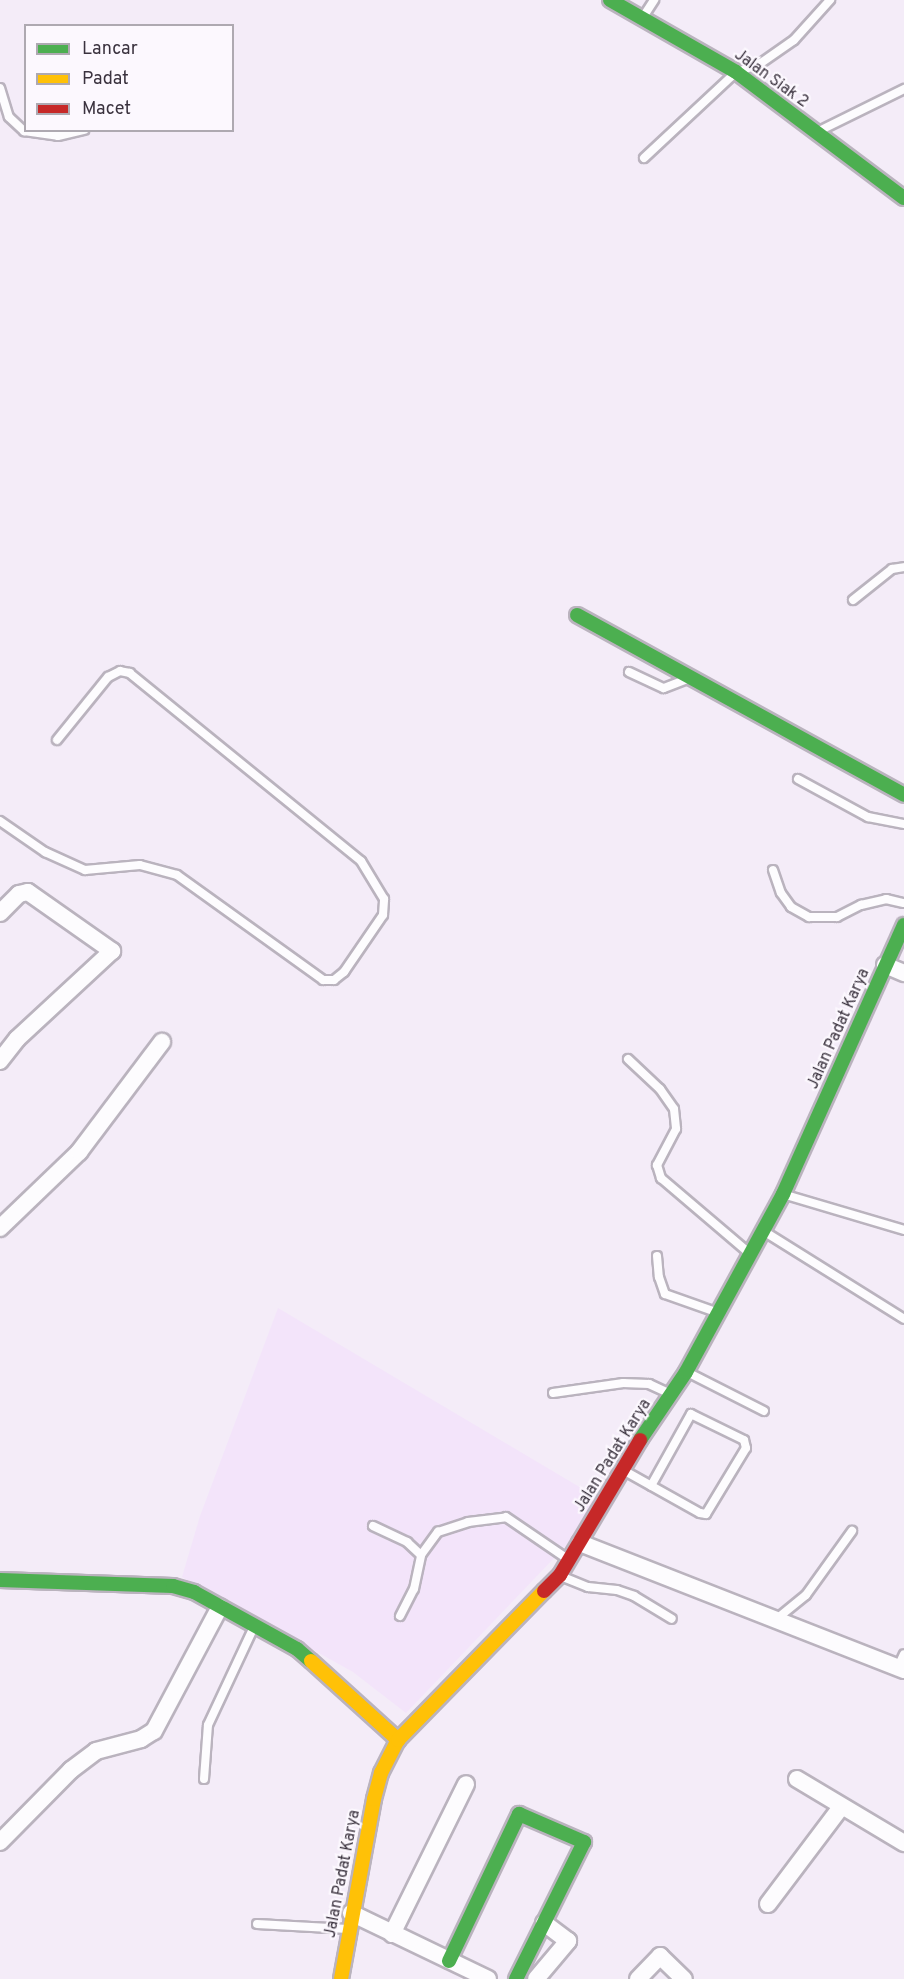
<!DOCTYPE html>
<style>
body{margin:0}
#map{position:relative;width:904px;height:1979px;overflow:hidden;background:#f4ecf8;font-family:Overpass,sans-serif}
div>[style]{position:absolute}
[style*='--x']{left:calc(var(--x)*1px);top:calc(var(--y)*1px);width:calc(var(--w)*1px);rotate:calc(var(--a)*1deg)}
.built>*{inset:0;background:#f3e4fa}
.roads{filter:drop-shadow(2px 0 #bab3be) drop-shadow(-2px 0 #bab3be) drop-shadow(0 2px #bab3be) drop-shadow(0 -2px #bab3be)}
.lane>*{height:8px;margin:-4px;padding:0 4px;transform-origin:4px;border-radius:4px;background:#fdfcfe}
.street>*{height:16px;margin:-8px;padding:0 8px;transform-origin:8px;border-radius:8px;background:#fdfcfe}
.fast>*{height:14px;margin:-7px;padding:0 7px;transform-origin:7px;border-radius:7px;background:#4caf50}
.slow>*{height:14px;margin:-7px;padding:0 7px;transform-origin:7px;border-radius:7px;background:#ffc107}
.jam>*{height:14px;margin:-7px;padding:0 7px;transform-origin:7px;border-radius:7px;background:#c62828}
span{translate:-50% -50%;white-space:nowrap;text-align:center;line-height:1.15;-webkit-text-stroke:4.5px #fcf8fe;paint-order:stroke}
.street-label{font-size:16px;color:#3a323e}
.legend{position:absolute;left:24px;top:24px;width:210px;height:108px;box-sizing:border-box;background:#fcf8fe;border:2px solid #aea9b1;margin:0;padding:8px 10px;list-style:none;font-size:18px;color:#3a323e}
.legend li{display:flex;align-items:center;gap:12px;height:30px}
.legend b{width:30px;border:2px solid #aea9b1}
</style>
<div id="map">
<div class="built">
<i style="clip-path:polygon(278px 1308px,598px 1498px,579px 1532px,406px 1713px,353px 1672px,182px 1577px,200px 1516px)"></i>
</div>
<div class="roads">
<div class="lane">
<i style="--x:645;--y:14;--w:17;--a:-57"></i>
<i style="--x:743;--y:70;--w:19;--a:-21"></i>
<i style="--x:761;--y:63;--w:40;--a:-34.9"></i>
<i style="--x:794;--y:40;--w:54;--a:-48"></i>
<i style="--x:0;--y:88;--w:30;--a:73"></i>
<i style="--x:9;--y:117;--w:21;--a:43"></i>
<i style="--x:24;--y:131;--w:34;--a:8"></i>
<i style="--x:58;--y:136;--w:27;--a:-13"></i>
<i style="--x:821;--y:130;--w:93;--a:-26.3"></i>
<i style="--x:644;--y:158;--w:120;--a:-43"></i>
<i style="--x:853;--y:600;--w:50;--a:-38.5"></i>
<i style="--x:892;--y:569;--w:12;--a:-9"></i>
<i style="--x:629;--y:672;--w:38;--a:25"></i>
<i style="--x:664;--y:688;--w:25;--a:-21"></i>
<i style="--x:798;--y:779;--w:80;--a:28.5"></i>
<i style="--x:868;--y:817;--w:37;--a:11"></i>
<i style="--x:0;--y:821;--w:55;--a:34.6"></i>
<i style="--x:45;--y:852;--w:44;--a:24.2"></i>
<i style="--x:85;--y:870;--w:55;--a:-5.2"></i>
<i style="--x:140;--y:865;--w:38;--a:15"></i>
<i style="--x:177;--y:875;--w:180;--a:35.7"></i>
<i style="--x:323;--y:980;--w:11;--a:0"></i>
<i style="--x:334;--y:980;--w:13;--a:-39"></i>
<i style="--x:344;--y:972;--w:69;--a:-55.6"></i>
<i style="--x:383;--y:915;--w:16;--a:-86"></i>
<i style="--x:384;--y:899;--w:44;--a:-121.2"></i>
<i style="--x:361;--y:861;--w:298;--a:-140.9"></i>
<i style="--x:130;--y:673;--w:10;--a:-169"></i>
<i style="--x:120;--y:671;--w:13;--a:153"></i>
<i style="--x:108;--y:677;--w:81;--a:129"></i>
<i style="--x:773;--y:870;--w:24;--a:71"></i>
<i style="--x:781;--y:893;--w:17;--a:54"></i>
<i style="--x:791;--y:907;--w:21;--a:29"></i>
<i style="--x:809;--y:917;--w:28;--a:0"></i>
<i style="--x:837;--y:917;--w:27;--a:-27"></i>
<i style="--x:861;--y:905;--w:26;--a:-13"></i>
<i style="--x:886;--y:899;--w:18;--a:13"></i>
<i style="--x:628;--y:1059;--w:44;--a:43.2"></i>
<i style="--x:660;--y:1089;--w:24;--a:55"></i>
<i style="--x:674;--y:1109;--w:20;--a:84"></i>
<i style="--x:676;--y:1129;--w:41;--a:117.8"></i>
<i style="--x:657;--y:1165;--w:14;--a:73"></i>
<i style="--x:661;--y:1178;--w:114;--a:40.4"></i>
<i style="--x:786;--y:1195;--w:123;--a:16.5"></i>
<i style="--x:765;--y:1232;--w:164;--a:32"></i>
<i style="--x:657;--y:1256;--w:21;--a:85"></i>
<i style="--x:659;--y:1277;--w:18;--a:71"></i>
<i style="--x:665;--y:1294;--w:54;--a:19.4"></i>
<i style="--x:689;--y:1373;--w:84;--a:26.9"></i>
<i style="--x:553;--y:1393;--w:71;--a:-8.1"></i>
<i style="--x:623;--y:1383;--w:26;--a:2"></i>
<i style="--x:649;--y:1384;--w:23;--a:25"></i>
<i style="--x:623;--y:1470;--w:88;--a:29.2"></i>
<i style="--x:700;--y:1513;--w:6;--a:9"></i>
<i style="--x:706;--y:1514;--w:77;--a:-58.8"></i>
<i style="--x:746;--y:1448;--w:8;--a:-104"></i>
<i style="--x:744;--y:1440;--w:59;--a:-153.9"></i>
<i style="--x:691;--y:1414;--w:82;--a:119.1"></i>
<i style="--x:373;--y:1526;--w:38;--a:25"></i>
<i style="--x:407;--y:1542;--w:19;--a:43"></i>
<i style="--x:563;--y:1577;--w:27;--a:22"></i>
<i style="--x:588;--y:1587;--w:29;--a:6"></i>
<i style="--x:617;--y:1590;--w:18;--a:19"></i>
<i style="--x:634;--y:1596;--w:44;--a:31.2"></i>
<i style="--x:400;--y:1616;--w:30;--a:-63"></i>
<i style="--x:414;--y:1589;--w:35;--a:-78"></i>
<i style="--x:421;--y:1555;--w:29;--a:-54"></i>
<i style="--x:438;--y:1532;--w:32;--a:-18"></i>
<i style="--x:468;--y:1522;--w:38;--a:-7"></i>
<i style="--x:506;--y:1517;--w:73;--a:34.3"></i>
<i style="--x:774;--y:1621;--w:41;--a:-39.1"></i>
<i style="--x:806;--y:1595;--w:79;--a:-54.3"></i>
<i style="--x:898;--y:1667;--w:14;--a:-65"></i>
<i style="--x:204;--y:1779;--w:54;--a:-85.8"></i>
<i style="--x:208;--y:1725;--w:106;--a:-64.9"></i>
<i style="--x:257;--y:1924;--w:91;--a:3.1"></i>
</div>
<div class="street">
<i style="--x:0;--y:913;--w:27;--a:-45"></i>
<i style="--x:19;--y:894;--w:9;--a:-13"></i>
<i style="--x:28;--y:892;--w:103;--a:35.1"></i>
<i style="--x:112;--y:951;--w:129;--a:137.2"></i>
<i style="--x:17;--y:1039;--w:28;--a:128"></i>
<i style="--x:885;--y:965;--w:21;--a:23"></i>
<i style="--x:0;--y:1228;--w:110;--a:-43.9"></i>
<i style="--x:79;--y:1152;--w:138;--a:-53"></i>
<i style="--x:580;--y:1543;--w:348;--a:21.4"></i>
<i style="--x:797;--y:1779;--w:125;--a:30.9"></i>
<i style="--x:0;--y:1842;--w:101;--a:-45.4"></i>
<i style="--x:71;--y:1770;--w:31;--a:-37"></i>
<i style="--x:96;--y:1751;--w:47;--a:-14.9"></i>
<i style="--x:141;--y:1739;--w:15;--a:-32"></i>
<i style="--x:154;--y:1731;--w:140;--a:-62"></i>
<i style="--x:768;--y:1904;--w:121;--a:-53"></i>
<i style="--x:351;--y:1913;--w:152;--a:25.7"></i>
<i style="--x:392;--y:1934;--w:167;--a:-63.7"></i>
<i style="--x:536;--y:1979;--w:50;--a:-49.9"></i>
<i style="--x:568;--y:1941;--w:30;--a:-143"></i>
<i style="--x:638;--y:1979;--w:32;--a:-46"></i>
<i style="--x:660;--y:1956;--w:33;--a:44"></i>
</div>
<div class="fast">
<i style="--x:610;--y:0;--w:145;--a:29.7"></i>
<i style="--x:736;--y:72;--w:210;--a:36.9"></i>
<i style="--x:577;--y:615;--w:373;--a:28.8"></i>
<i style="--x:640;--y:1440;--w:82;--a:-55.9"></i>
<i style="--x:686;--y:1372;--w:203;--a:-61.4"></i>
<i style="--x:783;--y:1194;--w:295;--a:-65.8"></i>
<i style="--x:0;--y:1580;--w:173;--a:2"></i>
<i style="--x:173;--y:1586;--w:22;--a:16"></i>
<i style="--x:194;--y:1592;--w:118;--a:29"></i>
<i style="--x:297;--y:1649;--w:18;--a:41"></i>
<i style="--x:449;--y:1961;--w:163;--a:-64.5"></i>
<i style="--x:519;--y:1814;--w:71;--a:23.3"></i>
<i style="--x:584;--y:1842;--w:153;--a:116.4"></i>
</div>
<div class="slow">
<i style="--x:311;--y:1661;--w:118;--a:42.2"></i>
<i style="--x:341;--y:1979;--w:183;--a:-79.6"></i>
<i style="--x:374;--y:1799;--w:27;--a:-75"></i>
<i style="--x:381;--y:1773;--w:37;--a:-63"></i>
<i style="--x:398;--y:1740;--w:209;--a:-45.6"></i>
</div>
<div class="jam">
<i style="--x:544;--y:1591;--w:23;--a:-45"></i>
<i style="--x:560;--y:1575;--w:157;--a:-59.3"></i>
</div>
</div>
<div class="street-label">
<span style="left:771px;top:79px;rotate:36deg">Jalan Siak 2</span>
<span style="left:839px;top:1029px;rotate:-66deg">Jalan Padat Karya</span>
<span style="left:613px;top:1456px;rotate:-58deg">Jalan Padat Karya</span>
<span style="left:343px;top:1874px;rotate:-79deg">Jalan Padat Karya</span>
</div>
<ul class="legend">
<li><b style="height:8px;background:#4caf50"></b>Lancar</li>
<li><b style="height:8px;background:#ffc107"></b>Padat</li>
<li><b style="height:8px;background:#c62828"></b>Macet</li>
</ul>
</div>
